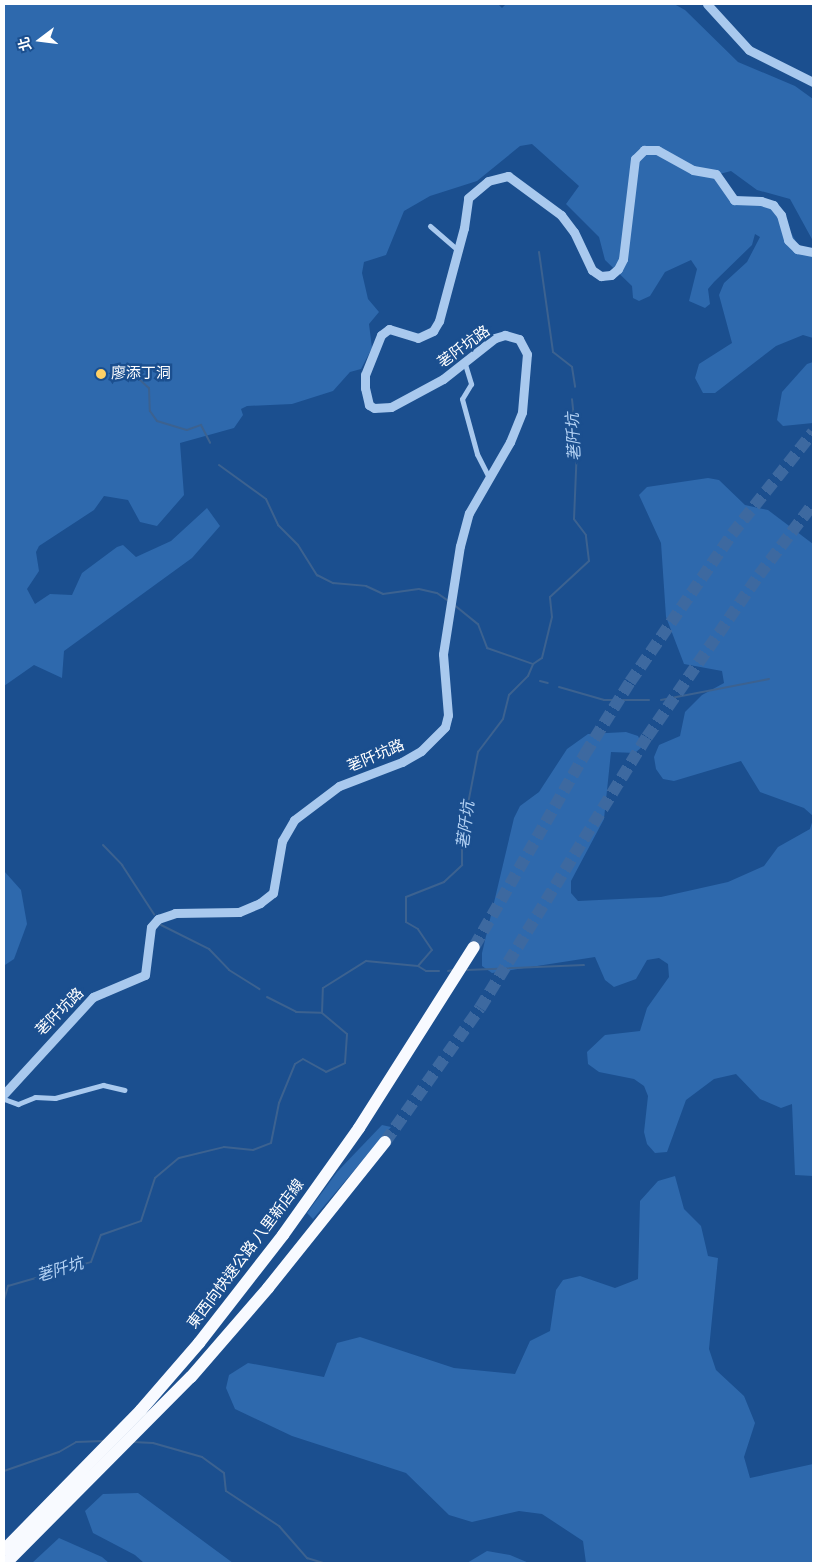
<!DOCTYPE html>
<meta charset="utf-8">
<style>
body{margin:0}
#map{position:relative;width:817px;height:1567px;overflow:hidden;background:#1b4f8f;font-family:"Alegreya Sans","Noto Sans TC",sans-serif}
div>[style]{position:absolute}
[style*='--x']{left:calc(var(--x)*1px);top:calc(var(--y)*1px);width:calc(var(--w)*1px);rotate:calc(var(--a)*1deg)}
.green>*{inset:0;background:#2e69ad}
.stream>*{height:2px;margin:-1px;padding:0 1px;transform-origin:1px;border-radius:1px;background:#3c6290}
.trunk-tunnel>*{height:12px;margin-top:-6px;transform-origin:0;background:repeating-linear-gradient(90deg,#3d69a0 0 12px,transparent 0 18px)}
.minor>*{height:5px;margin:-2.5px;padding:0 2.5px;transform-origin:2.5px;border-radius:2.5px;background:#a9c9ee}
.tertiary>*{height:9px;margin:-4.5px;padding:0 4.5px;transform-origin:4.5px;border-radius:4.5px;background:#a9c9ee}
.trunk>*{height:12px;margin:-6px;padding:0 6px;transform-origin:6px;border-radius:6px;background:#f8faff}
.dots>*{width:14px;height:14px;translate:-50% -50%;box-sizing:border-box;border:2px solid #1b4f8f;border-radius:50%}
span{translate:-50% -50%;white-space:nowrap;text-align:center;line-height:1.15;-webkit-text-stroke:5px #1b4f8f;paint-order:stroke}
.street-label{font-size:15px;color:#fff}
.poi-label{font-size:15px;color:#fff}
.left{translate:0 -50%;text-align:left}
.water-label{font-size:16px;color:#b5d3f5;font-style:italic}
.frame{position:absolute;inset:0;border:5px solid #fff;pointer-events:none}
.north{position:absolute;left:15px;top:15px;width:50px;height:50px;-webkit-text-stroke:4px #1b4f8f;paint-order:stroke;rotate:255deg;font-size:14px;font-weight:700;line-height:20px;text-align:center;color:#fff}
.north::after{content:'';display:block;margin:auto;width:18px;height:22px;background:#fff;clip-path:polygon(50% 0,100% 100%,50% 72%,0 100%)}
</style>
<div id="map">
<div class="green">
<i style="clip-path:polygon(4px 4px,498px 4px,502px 8px,506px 4px,674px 4px,685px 10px,738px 62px,795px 86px,813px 99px,813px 241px,790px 199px,757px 190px,731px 171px,716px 175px,740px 203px,766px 203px,778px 210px,798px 245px,813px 256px,813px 338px,803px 335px,776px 346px,715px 393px,703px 393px,695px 378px,699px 364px,732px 343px,719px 295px,724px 283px,747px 262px,760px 237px,755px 234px,752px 245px,714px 282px,708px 289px,710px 304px,705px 308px,689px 301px,697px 269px,691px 260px,665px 272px,650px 296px,639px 301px,633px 298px,632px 286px,605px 260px,599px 237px,566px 204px,579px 186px,532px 144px,520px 146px,477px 181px,430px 196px,404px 211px,386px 255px,364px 262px,362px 273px,368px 299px,379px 312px,369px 324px,372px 348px,361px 369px,350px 372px,333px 391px,292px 404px,247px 406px,241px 409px,243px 415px,234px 428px,180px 443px,184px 495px,157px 526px,140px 522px,128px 500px,104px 496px,94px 510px,39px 546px,36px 552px,39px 571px,27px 589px,35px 604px,50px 594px,72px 595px,82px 573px,117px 547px,123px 545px,136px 557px,171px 541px,207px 508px,220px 526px,192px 558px,64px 651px,62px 678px,34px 665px,4px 686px)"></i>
<i style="clip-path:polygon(813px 362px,813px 423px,783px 426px,777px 420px,782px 392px,807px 364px)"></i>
<i style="clip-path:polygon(708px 478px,719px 480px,745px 505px,768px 510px,813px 544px,813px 816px,804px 808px,760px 792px,741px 761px,674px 781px,663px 779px,656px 769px,654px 757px,659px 745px,680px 736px,685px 712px,702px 695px,724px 683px,722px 671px,684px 664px,666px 617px,661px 543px,639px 495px,647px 487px)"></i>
<i style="clip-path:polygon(626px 732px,638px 736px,643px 746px,635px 753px,611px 752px,604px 819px,571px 881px,571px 893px,578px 901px,661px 897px,728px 882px,764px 866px,778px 847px,810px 829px,813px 819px,813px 1176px,795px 1175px,792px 1104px,781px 1108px,760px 1099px,736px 1074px,714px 1079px,686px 1100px,667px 1152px,655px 1153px,647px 1144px,644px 1132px,648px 1096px,644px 1086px,634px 1079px,599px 1072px,588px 1064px,587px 1052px,605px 1035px,640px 1031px,647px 1008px,669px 977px,668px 964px,659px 958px,647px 960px,636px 979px,614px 987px,605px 980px,595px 957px,492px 973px,482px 966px,482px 953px,514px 818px,520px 806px,539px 792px,567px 749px,588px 734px)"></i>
<i style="clip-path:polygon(4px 871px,21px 890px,27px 924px,14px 959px,5px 965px)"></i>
<i style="clip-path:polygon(382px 1125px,391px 1127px,313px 1219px,307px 1213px,337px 1172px)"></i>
<i style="clip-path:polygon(675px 1176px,684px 1209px,701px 1226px,708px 1256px,718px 1258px,709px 1349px,716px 1370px,744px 1396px,755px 1423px,744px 1457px,750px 1478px,813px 1464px,813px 1563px,586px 1563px,583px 1541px,542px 1514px,519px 1511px,472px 1522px,449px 1515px,406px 1473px,292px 1436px,235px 1409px,226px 1388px,229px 1375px,248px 1363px,324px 1377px,337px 1343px,360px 1337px,454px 1368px,515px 1374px,530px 1341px,550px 1331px,556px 1290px,563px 1280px,580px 1276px,615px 1288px,638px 1279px,640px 1201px,658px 1181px)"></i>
<i style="clip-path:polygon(138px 1493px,233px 1563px,144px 1563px,135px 1555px,93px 1533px,85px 1511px,103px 1494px)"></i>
<i style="clip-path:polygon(59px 1538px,102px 1557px,109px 1563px,32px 1563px)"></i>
<i style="clip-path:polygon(487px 1551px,510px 1555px,529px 1563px,467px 1563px)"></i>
</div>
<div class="stream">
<i style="--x:539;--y:252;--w:101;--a:82"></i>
<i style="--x:553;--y:352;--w:24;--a:38"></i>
<i style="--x:572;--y:367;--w:20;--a:81"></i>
<i style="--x:137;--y:377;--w:16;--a:43"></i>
<i style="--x:149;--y:388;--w:23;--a:88"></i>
<i style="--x:150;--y:411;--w:12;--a:55"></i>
<i style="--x:157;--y:421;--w:31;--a:17"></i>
<i style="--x:187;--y:430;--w:15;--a:-20"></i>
<i style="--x:201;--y:425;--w:20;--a:63"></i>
<i style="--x:219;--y:465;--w:58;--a:35.9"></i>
<i style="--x:266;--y:499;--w:29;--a:65"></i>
<i style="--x:278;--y:525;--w:28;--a:45"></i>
<i style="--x:298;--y:545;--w:36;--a:58"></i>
<i style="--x:317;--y:575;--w:18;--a:27"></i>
<i style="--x:333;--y:583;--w:33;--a:5"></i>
<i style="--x:366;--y:586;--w:19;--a:25"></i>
<i style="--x:383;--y:594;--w:36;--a:-8"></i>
<i style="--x:419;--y:589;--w:18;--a:13"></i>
<i style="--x:437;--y:593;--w:12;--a:35"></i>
<i style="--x:453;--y:604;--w:32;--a:39"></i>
<i style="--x:478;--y:624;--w:26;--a:69"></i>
<i style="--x:487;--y:648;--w:49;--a:19.2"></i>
<i style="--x:540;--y:681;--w:8;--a:14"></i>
<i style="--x:559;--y:687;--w:47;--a:16.1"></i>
<i style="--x:604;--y:700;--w:45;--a:0"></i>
<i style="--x:661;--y:700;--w:110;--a:-11"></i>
<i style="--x:103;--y:845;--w:28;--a:46"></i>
<i style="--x:122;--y:865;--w:59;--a:56.9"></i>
<i style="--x:161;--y:925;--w:54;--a:26.6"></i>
<i style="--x:209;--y:949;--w:29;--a:46"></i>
<i style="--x:229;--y:970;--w:36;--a:32"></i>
<i style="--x:418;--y:966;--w:9;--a:32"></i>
<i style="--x:426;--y:971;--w:13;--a:0"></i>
<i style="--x:467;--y:970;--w:117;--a:-2.4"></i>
<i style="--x:448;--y:971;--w:5;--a:-11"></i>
<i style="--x:267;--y:997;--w:33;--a:27"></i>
<i style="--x:296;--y:1012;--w:25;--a:2"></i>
<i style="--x:4;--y:1300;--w:15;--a:-74"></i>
<i style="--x:8;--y:1286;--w:86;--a:-16.1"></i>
<i style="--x:91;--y:1262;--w:29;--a:-70"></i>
<i style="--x:101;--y:1235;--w:42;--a:-19.3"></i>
<i style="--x:141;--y:1221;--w:45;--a:-72"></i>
<i style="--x:155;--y:1178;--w:31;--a:-40"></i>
<i style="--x:179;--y:1158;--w:46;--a:-13.7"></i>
<i style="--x:224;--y:1147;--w:29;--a:6"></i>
<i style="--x:253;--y:1150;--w:19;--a:-21"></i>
<i style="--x:271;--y:1143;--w:41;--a:-78.7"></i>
<i style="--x:279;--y:1103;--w:42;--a:-67.7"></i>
<i style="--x:295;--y:1064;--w:9;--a:-32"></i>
<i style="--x:303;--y:1059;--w:26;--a:29"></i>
<i style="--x:326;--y:1072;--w:21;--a:-25"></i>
<i style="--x:345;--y:1063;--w:29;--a:-86"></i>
<i style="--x:347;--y:1034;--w:33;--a:-140"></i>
<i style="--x:322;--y:1013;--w:25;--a:-88"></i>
<i style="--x:323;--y:988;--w:51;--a:-32.1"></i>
<i style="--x:366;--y:961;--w:52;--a:5.5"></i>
<i style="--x:418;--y:966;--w:21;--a:-49"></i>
<i style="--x:432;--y:950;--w:25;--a:-124"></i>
<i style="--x:418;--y:929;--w:14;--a:-150"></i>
<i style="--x:406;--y:922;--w:25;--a:-90"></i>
<i style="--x:406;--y:897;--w:41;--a:-21.5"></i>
<i style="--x:444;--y:882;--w:25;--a:-43"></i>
<i style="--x:462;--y:865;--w:30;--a:-90"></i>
<i style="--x:462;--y:835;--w:85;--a:-79.1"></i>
<i style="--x:478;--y:752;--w:41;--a:-52.9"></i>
<i style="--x:503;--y:719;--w:25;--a:-76"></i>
<i style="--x:509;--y:695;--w:27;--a:-45"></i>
<i style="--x:528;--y:676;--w:13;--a:-67"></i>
<i style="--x:533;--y:664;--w:11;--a:-34"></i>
<i style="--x:542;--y:658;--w:42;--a:-76.3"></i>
<i style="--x:552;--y:617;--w:20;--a:-96"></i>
<i style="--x:550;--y:597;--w:53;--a:-42.7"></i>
<i style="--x:589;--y:561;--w:26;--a:-97"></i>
<i style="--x:586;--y:535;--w:20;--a:-127"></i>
<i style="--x:574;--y:519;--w:73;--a:-87.6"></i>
<i style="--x:577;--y:446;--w:47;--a:-96.1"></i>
<i style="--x:133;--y:1442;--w:20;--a:3"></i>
<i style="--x:153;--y:1443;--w:51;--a:15.9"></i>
<i style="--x:202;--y:1457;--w:27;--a:36"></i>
<i style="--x:224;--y:1473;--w:18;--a:84"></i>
<i style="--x:226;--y:1491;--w:64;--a:33.4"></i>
<i style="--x:279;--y:1526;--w:43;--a:48.8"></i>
<i style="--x:307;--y:1558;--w:17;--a:17"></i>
<i style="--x:4;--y:1471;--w:58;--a:-19.1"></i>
<i style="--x:59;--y:1452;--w:20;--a:-30"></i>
<i style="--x:76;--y:1442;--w:28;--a:-2"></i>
</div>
<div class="trunk-tunnel">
<i style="--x:474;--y:947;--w:223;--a:-60.1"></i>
<i style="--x:585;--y:754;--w:85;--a:-58"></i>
<i style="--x:630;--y:682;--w:180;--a:-55.4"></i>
<i style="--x:732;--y:534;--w:130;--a:-51.5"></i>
<i style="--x:385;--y:1142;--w:164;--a:-54.7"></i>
<i style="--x:480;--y:1008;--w:318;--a:-58.4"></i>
<i style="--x:647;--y:737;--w:197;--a:-55.3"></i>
<i style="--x:759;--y:575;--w:89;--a:-52.7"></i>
</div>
<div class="minor">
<i style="--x:430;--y:226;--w:35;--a:41"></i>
<i style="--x:465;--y:364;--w:21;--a:73"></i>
<i style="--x:471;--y:384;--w:17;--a:121"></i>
<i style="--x:462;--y:399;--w:57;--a:74.7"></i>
<i style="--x:477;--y:454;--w:27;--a:63"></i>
<i style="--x:4;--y:1099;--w:15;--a:20"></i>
<i style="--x:18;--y:1104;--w:18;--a:-22"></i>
<i style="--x:35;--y:1097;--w:20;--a:3"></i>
<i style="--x:55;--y:1098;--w:50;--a:-15.2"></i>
<i style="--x:103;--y:1085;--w:22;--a:13"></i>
</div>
<div class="tertiary">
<i style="--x:707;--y:4;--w:62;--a:47.6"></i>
<i style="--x:749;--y:50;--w:72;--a:26.6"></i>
<i style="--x:4;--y:1094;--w:132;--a:-47.5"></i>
<i style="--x:93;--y:997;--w:56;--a:-22.9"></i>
<i style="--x:145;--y:975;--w:48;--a:-82.9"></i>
<i style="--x:151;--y:927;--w:11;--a:-49"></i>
<i style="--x:158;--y:919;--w:18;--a:-19"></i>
<i style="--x:175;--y:913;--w:64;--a:-0.9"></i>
<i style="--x:239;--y:912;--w:23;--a:-23"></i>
<i style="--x:260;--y:903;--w:16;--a:-38"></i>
<i style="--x:273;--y:893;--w:53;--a:-80.2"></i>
<i style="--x:282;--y:841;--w:24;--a:-60"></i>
<i style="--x:294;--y:820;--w:56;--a:-37.1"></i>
<i style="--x:339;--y:786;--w:67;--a:-20.9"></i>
<i style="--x:402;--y:762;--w:22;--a:-30"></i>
<i style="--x:421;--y:751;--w:34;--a:-45"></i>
<i style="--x:445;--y:727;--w:12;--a:-76"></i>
<i style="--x:448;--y:715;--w:61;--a:-94.7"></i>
<i style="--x:443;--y:654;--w:109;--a:-81.1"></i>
<i style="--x:460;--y:546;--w:34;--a:-75"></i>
<i style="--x:469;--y:513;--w:82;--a:-60"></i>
<i style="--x:510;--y:442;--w:32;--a:-68"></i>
<i style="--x:522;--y:412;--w:58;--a:-85.1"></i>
<i style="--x:527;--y:354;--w:17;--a:-118"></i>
<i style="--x:519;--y:339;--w:15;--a:-164"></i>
<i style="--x:505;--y:335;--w:10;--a:163"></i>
<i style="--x:495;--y:338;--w:66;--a:141.7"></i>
<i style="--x:443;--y:379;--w:59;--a:151.7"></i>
<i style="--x:391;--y:407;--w:17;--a:177"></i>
<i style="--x:374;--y:408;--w:6;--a:-149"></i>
<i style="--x:369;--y:405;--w:17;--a:-103"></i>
<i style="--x:365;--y:388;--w:13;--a:-90"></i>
<i style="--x:365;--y:375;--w:43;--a:-68.2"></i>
<i style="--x:381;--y:335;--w:10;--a:-37"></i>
<i style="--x:389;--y:329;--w:30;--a:17"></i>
<i style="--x:418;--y:338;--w:17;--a:-25"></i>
<i style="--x:433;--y:331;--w:12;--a:-59"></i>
<i style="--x:439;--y:321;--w:96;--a:-75"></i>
<i style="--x:464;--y:228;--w:30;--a:-82"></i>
<i style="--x:468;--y:198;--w:26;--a:-40"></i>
<i style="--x:488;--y:181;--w:21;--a:-14"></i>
<i style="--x:508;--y:176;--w:66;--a:36.3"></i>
<i style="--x:561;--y:215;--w:21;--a:53"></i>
<i style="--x:574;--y:232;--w:42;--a:64.7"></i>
<i style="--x:592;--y:270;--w:11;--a:34"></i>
<i style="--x:601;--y:276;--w:10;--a:-6"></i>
<i style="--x:611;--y:275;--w:9;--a:-41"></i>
<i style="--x:618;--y:269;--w:11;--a:-63"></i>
<i style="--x:623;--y:259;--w:101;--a:-83.2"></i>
<i style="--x:635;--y:159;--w:13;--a:-45"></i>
<i style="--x:644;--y:150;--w:13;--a:0"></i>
<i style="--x:657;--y:150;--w:41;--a:29.1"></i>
<i style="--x:693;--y:170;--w:23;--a:10"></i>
<i style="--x:716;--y:174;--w:32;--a:55"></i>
<i style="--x:734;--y:200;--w:27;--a:2"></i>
<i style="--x:761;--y:201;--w:13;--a:18"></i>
<i style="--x:773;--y:205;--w:13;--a:51"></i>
<i style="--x:781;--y:215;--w:26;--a:74"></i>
<i style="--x:788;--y:240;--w:13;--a:45"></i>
<i style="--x:797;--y:249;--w:16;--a:11"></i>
</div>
<div class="trunk">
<i style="--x:4;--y:1550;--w:196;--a:-45.6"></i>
<i style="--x:141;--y:1410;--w:89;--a:-49.1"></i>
<i style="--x:199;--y:1343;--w:137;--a:-52.1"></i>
<i style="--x:283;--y:1235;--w:131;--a:-54.6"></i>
<i style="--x:359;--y:1128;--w:214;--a:-57.6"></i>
<i style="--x:6;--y:1563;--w:262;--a:-45.2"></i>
<i style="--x:191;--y:1377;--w:118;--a:-49.1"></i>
<i style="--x:268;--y:1288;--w:187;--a:-51.3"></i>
</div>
<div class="dots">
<i style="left:101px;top:374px;background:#ffd166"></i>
</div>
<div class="street-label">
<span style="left:464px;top:347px;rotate:-36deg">荖阡坑路</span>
<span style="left:376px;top:756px;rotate:-23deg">荖阡坑路</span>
<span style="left:60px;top:1012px;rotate:-45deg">荖阡坑路</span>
<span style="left:246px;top:1254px;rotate:-53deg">東西向快速公路 八里新店線</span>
</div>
<div class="poi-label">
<span class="left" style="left:111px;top:374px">廖添丁洞</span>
</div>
<div class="water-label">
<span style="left:574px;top:437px;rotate:-93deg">荖阡坑</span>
<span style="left:466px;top:825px;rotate:-83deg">荖阡坑</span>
<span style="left:60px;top:1270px;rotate:-17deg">荖阡坑</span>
</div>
<div class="frame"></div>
<div class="north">北</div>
</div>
